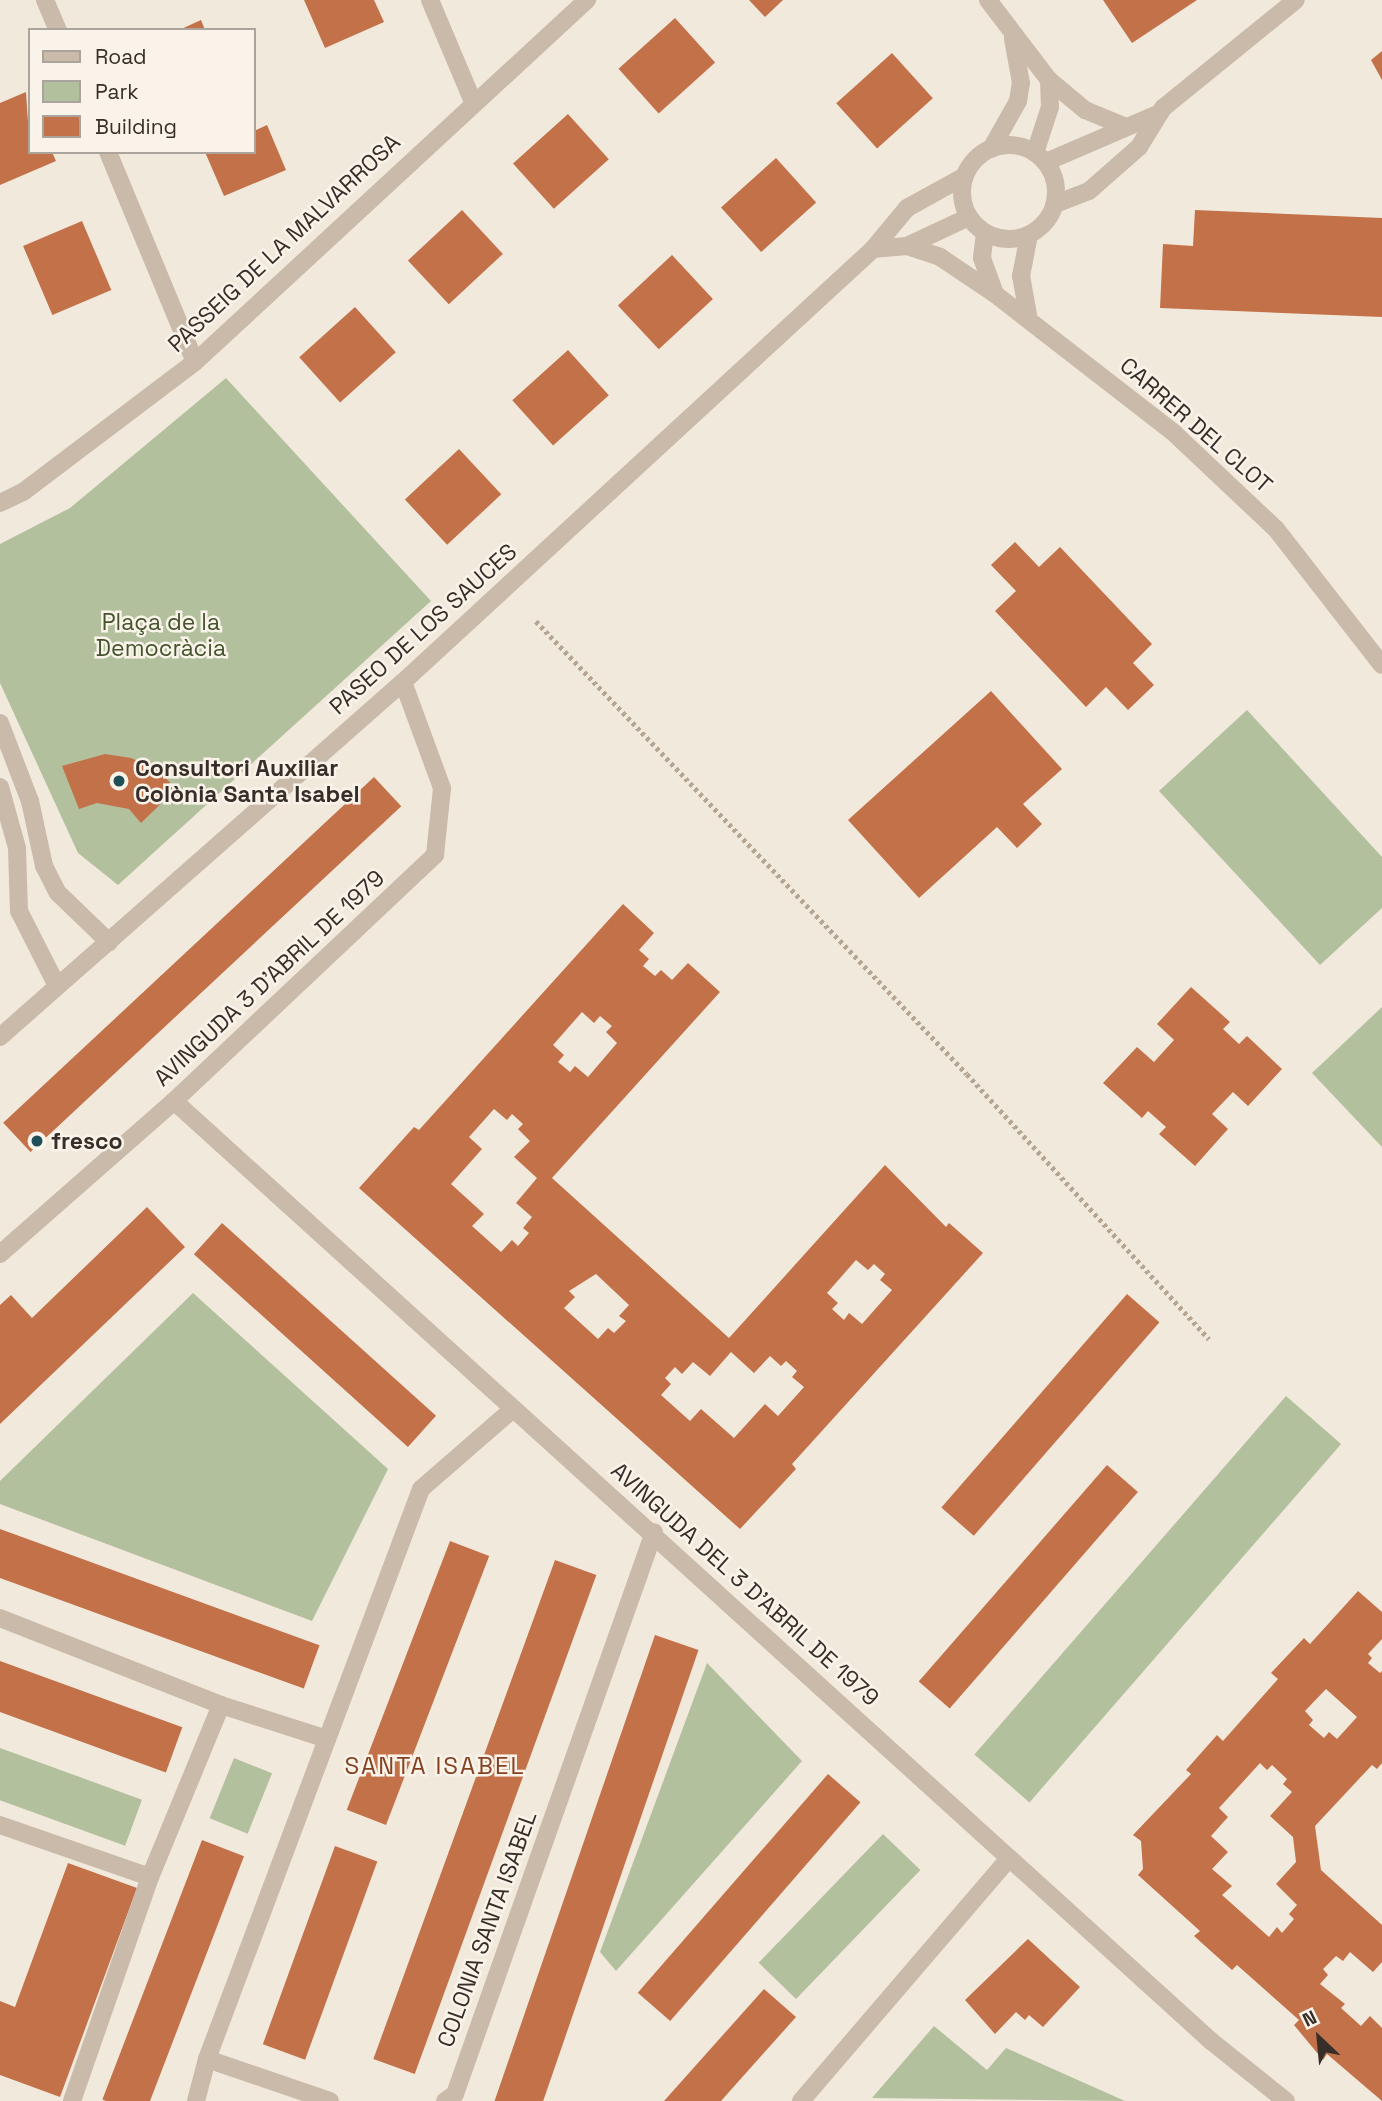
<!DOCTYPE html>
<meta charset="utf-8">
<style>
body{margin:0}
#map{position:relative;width:1382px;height:2101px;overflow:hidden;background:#f2e9dd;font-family:"Space Grotesk",sans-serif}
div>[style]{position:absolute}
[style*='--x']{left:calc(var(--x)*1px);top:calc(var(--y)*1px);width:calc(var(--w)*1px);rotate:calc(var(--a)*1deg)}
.green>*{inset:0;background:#b2c09d;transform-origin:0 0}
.building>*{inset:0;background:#c37149;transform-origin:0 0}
.path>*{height:4.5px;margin-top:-2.25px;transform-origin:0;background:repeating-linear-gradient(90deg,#b5a593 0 3.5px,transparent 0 7px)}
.minor>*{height:18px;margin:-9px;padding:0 9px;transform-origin:9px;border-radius:9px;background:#cabaa9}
.tertiary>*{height:18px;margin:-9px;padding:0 9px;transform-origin:9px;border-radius:9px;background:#cabaa9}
.tertiary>.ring{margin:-9px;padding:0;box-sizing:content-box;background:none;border:18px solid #cabaa9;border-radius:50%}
.dots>*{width:19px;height:19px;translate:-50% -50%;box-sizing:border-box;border:4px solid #f9f3e9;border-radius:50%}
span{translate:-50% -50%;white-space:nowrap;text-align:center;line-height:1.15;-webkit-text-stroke:5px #f9f3e9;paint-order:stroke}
.street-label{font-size:23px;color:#372e29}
.park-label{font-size:23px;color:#43542d}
.poi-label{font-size:23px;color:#372e29;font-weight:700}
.left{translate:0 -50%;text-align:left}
.neighbourhood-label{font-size:24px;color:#844223;letter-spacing:2px}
.legend{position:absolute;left:28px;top:28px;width:228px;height:126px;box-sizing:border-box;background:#f9f3e9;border:2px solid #aba49c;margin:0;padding:9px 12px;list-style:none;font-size:21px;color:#372e29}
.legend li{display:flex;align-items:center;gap:14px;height:35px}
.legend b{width:35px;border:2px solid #aba49c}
.north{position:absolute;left:1284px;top:2003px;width:70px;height:70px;-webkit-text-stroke:5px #f9f3e9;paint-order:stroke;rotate:334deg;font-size:19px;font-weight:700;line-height:28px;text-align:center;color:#372e29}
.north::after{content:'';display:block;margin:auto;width:24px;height:32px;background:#372e29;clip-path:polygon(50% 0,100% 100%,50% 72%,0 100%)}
</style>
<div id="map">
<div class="green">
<i style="clip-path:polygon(226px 378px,431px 601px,118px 885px,78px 853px,0 683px,0 544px,70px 508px)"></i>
<i style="clip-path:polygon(1247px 710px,1382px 857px,1382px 908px,1320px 965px,1159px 791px)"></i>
<i style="clip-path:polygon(1382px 1007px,1382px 1147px,1312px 1073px)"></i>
<i style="clip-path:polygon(193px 1293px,388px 1469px,312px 1621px,0 1504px,0 1481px)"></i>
<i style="left:1286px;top:1396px;width:73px;height:475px;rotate:41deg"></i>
<i style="clip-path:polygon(707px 1663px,802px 1761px,616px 1971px,600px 1952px)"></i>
<i style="left:0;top:1748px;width:151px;height:49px;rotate:20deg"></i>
<i style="left:234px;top:1758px;width:41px;height:65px;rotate:22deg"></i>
<i style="left:883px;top:1834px;width:52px;height:179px;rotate:44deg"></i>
<i style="clip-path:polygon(934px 2026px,987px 2070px,1006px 2048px,1125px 2101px,872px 2098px)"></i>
</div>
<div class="building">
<i style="clip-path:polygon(304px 0,374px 0,384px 22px,325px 48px)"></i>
<i style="clip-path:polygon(749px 0,783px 0,765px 17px)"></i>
<i style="clip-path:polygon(1103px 0,1197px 0,1132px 43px)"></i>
<i style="left:675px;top:18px;width:60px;height:76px;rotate:48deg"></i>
<i style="clip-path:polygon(201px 20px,205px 30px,179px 30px)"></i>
<i style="clip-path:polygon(1382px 51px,1382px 80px,1371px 60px)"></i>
<i style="left:892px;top:53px;width:61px;height:75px;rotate:48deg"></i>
<i style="clip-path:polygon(26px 92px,30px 152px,52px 152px,56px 161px,0 185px,0 103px)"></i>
<i style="left:568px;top:114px;width:61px;height:74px;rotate:48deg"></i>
<i style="clip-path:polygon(267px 125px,286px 170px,224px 196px,205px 152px,254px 152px,254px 131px)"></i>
<i style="left:776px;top:158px;width:60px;height:74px;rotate:48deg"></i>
<i style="left:462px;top:210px;width:60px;height:74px;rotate:47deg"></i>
<i style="clip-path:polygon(1195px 210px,1382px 218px,1382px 317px,1160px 308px,1163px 244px,1193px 246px)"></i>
<i style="left:82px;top:221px;width:75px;height:64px;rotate:67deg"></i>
<i style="left:672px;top:255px;width:60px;height:74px;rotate:47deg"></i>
<i style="left:355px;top:307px;width:61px;height:75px;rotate:48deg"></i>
<i style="left:568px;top:350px;width:61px;height:75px;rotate:48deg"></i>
<i style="left:459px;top:449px;width:62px;height:74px;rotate:47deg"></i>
<i style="clip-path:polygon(1015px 542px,1039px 567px,1060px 547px,1152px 644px,1133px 663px,1154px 685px,1128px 710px,1106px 687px,1086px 707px,995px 611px,1016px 591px,991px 565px)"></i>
<i style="clip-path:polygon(991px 691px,1062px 769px,1023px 804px,1042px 824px,1017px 848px,997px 827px,919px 898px,848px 820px)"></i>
<i style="clip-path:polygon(105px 754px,131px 758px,159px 771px,176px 789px,141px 823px,129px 809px,97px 803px,79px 809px,62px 766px)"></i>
<i style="left:374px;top:777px;width:40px;height:507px;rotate:47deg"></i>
<i style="clip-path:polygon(evenodd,623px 904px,654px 933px,639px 950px,649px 959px,643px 966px,655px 976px,661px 970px,672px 980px,688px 963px,720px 992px,552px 1178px,729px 1338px,885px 1165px,946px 1227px,949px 1223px,983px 1253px,792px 1464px,796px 1469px,740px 1529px,359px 1188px,414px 1127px,419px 1130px,623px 904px,582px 1012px,594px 1023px,600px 1016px,612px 1026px,606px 1032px,617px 1043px,588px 1077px,575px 1066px,570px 1072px,558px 1062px,564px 1055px,553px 1045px,582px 1012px,623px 904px,494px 1109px,507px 1120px,512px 1114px,523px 1124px,518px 1129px,530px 1141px,514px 1157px,537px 1178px,516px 1203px,532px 1217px,523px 1228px,529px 1233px,518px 1246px,512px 1240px,501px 1252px,472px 1226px,484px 1214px,451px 1184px,482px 1149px,469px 1137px,494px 1109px,623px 904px,856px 1260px,868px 1270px,874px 1264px,885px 1274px,880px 1280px,892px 1290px,862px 1324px,849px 1313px,844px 1320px,832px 1309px,838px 1303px,827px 1293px,856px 1260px,623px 904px,596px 1274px,629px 1305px,619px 1316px,626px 1321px,614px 1333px,608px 1328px,598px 1339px,564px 1308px,575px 1297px,569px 1291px,596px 1274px,623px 904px,731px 1352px,754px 1373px,770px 1356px,781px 1366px,786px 1361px,797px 1371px,792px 1377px,804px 1387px,778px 1416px,765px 1404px,734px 1438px,701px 1409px,690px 1421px,661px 1395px,671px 1384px,665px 1378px,675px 1367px,682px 1374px,693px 1362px,710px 1376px,731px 1352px)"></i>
<i style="clip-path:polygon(1191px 987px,1230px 1022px,1223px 1029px,1239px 1044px,1247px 1036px,1282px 1069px,1248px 1106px,1233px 1092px,1212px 1114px,1228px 1129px,1195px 1166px,1159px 1134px,1166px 1127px,1148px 1111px,1142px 1118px,1103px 1083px,1137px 1047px,1154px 1062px,1174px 1040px,1157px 1024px)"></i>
<i style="clip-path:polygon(147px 1207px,185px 1247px,0 1424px,0 1305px,11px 1295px,32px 1318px)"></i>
<i style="left:222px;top:1223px;width:288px;height:42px;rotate:42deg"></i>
<i style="left:1127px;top:1294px;width:43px;height:283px;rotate:41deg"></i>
<i style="left:1107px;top:1465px;width:41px;height:287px;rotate:41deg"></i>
<i style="left:0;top:1529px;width:340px;height:46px;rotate:20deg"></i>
<i style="left:450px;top:1541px;width:42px;height:288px;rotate:21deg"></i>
<i style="left:555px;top:1560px;width:44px;height:531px;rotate:20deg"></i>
<i style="clip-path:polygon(evenodd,1358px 1591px,1382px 1612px,1382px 1639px,1368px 1654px,1372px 1658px,1368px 1663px,1380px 1673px,1382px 1671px,1382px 1763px,1377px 1769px,1372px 1765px,1315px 1826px,1321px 1870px,1382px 1925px,1382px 1962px,1373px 1972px,1350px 1952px,1343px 1961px,1336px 1956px,1323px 1969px,1328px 1975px,1320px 1984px,1345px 2004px,1341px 2008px,1361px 2026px,1370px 2016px,1382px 2028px,1382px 2101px,1327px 2054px,1323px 2060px,1294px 2025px,1299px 2020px,1237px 1965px,1232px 1970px,1194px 1936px,1200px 1931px,1138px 1875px,1143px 1869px,1141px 1841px,1133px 1835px,1191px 1774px,1186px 1770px,1217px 1735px,1223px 1741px,1278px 1679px,1271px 1673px,1304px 1638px,1310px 1644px,1358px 1591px,1326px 1689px,1357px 1717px,1337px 1739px,1329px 1732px,1324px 1738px,1309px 1725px,1313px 1720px,1305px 1711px,1326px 1689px,1358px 1591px,1260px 1763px,1267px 1770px,1272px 1765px,1287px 1779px,1283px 1784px,1292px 1792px,1270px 1816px,1293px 1837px,1296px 1862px,1276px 1884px,1297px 1905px,1289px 1914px,1294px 1919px,1282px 1933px,1277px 1927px,1269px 1937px,1222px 1895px,1232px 1886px,1212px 1869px,1228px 1852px,1211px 1836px,1228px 1817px,1219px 1808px,1260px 1763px)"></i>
<i style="left:655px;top:1635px;width:46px;height:497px;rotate:19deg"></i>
<i style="left:0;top:1661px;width:194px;height:48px;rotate:20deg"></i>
<i style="left:828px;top:1774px;width:43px;height:290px;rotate:41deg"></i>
<i style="left:202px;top:1840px;width:45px;height:278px;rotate:21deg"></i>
<i style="left:335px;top:1846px;width:45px;height:211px;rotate:20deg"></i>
<i style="clip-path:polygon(68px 1863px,137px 1888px,60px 2097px,0 2075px,0 2001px,15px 2007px)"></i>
<i style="clip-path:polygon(1028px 1939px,1080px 1987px,1043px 2027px,1029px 2015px,1025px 2020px,1016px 2012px,995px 2034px,965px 2000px)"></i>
<i style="clip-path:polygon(764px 1989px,796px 2017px,721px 2101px,664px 2101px)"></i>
</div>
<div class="path">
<i style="--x:536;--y:621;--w:625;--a:46.43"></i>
<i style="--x:967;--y:1074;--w:359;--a:47.6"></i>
</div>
<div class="minor">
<i style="--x:45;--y:0;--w:33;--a:67"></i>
<i style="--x:430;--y:0;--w:111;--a:67.1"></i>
<i style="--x:988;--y:0;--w:101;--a:52.7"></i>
<i style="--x:1049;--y:80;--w:27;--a:88"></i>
<i style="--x:1050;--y:107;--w:48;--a:108.1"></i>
<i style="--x:1049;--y:80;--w:47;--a:39.8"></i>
<i style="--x:1085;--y:110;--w:44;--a:22.5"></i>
<i style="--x:991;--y:149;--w:55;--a:-60.6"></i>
<i style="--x:1018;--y:101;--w:18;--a:-81"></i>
<i style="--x:1021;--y:83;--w:45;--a:-100.3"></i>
<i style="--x:108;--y:152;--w:227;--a:67.5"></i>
<i style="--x:0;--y:503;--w:25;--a:-26"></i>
<i style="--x:23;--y:492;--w:216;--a:-37.1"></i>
<i style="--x:195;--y:362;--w:534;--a:-42.72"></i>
<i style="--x:174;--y:1101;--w:1400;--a:42.19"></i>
<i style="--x:1211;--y:2041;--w:96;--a:38.7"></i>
<i style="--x:0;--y:1254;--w:232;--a:-41.3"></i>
<i style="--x:174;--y:1101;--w:359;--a:-43.3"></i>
<i style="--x:435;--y:855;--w:67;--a:-84"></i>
<i style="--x:442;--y:788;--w:113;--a:-110.2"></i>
<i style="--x:0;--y:1618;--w:238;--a:21.5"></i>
<i style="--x:221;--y:1705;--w:186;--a:112.4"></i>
<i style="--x:150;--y:1877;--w:159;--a:-160.9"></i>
<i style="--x:221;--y:1705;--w:111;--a:17.8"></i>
<i style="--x:72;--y:2101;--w:237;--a:-70.8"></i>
<i style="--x:196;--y:2101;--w:43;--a:-75.3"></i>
<i style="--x:330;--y:2101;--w:130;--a:-161.1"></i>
<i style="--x:207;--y:2059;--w:609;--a:-69.42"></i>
<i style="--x:421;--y:1489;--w:121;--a:-41"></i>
<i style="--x:445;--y:2101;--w:12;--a:-35"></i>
<i style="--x:455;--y:2094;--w:596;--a:-70.5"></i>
<i style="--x:801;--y:2101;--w:320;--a:-49.4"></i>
</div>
<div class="tertiary">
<i class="ring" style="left:962px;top:145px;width:76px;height:76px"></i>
<i style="--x:1046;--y:162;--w:119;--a:-23.3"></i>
<i style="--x:1055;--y:204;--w:36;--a:-21"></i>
<i style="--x:1089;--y:191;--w:67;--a:-41.3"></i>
<i style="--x:1139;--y:147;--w:46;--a:-58.4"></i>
<i style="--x:1163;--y:108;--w:171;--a:-39.1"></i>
<i style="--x:985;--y:233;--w:25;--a:97"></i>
<i style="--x:982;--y:258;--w:38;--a:70"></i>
<i style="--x:995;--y:294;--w:227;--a:37.8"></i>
<i style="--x:1174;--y:433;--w:140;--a:43.3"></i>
<i style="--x:1276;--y:529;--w:172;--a:52.1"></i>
<i style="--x:907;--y:246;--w:35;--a:18"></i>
<i style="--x:940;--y:257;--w:66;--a:33.9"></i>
<i style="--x:873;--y:249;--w:34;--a:-5"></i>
<i style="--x:907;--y:246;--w:68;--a:-25.1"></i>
<i style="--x:1028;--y:315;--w:40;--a:-100"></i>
<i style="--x:1021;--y:276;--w:42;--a:-79"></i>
<i style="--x:0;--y:723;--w:84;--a:69"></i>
<i style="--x:30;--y:801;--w:66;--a:77.8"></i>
<i style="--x:44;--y:866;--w:30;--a:63"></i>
<i style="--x:58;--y:893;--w:71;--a:43.9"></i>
<i style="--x:0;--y:787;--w:63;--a:74.4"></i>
<i style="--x:17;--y:848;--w:63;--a:88.2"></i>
<i style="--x:19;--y:911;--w:84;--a:63.1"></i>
<i style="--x:0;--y:1037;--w:537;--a:-41.38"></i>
<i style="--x:403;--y:682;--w:639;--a:-42.65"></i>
<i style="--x:873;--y:249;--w:53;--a:-50.3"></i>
<i style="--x:907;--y:208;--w:66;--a:-28.9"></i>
</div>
<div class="dots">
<i style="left:119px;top:781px;background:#1f4f57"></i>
<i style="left:37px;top:1141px;background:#1f4f57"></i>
</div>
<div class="street-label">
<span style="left:284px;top:243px;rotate:-43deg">PASSEIG DE LA MALVARROSA</span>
<span style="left:1196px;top:425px;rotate:41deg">CARRER DEL CLOT</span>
<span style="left:423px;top:629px;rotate:-42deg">PASEO DE LOS SAUCES</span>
<span style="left:269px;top:978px;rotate:-43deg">AVINGUDA 3 D'ABRIL DE 1979</span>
<span style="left:745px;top:1584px;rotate:42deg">AVINGUDA DEL 3 D'ABRIL DE 1979</span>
<span style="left:487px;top:1929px;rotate:-70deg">COLONIA SANTA ISABEL</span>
</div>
<div class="park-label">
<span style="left:161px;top:635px">Plaça de la<br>Democràcia</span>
</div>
<div class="poi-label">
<span class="left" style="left:135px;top:781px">Consultori Auxiliar<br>Colònia Santa Isabel</span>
<span class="left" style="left:51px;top:1141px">fresco</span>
</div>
<div class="neighbourhood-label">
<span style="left:435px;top:1766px">SANTA ISABEL</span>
</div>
<ul class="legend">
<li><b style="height:9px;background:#cabaa9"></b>Road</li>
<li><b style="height:19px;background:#b2c09d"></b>Park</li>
<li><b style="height:19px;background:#c37149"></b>Building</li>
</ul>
<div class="north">N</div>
</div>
